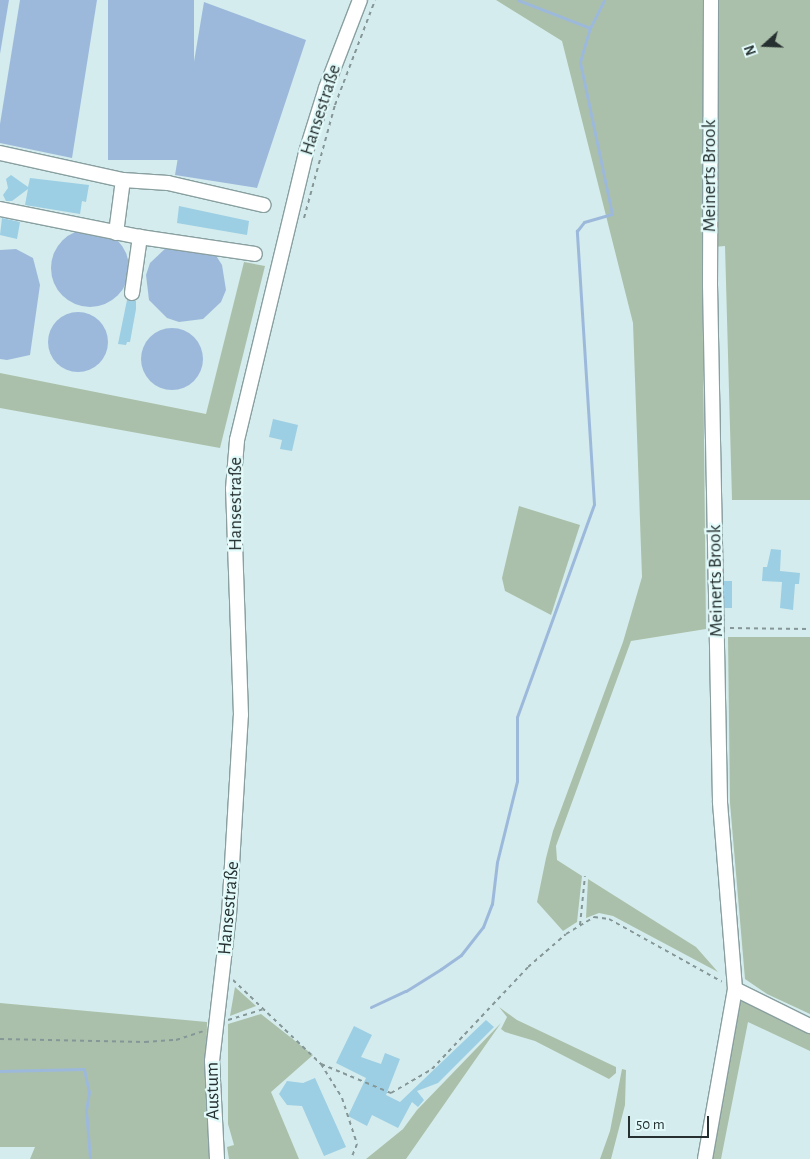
<!DOCTYPE html>
<meta charset="utf-8">
<style>
body{margin:0}
#map{position:relative;width:810px;height:1159px;overflow:hidden;background:#d4eced;font-family:"Alegreya Sans",sans-serif}
div>[style]{position:absolute}
[style*='--x']{left:calc(var(--x)*1px);top:calc(var(--y)*1px);width:calc(var(--w)*1px);rotate:calc(var(--a)*1deg)}
.green>*{inset:0;background:#abc0aa}
.water>*{inset:0;background:#9cb9dc;transform-origin:0 0}
.round{border-radius:50%}
.stream>*{height:3px;margin:-1.5px;padding:0 1.5px;transform-origin:1.5px;border-radius:1.5px;background:#9cb9dc}
.building>*{inset:0;background:#9ccee4;transform-origin:0 0}
.path>*{height:2px;margin-top:-1px;transform-origin:0;background:repeating-linear-gradient(90deg,#859697 0 4px,transparent 0 8px)}
.roads{filter:drop-shadow(1px 0 #899fa0) drop-shadow(-1px 0 #899fa0) drop-shadow(0 1px #899fa0) drop-shadow(0 -1px #899fa0)}
.minor>*{height:14px;margin:-7px;padding:0 7px;transform-origin:7px;border-radius:7px;background:#fff}
span{translate:-50% -50%;white-space:nowrap;text-align:center;line-height:1.15;-webkit-text-stroke:4.5px #e2fafa;paint-order:stroke}
.street-label{font-size:19px;color:#263030}
.north{position:absolute;left:740px;top:20px;width:50px;height:50px;-webkit-text-stroke:4px #e2fafa;paint-order:stroke;rotate:250deg;font-size:14px;font-weight:700;line-height:20px;text-align:center;color:#263030}
.north::after{content:'';display:block;margin:auto;width:18px;height:22px;background:#263030;clip-path:polygon(50% 0,100% 100%,50% 72%,0 100%)}
.scale{position:absolute;left:628px;top:1116px;width:81px;height:22px;box-sizing:border-box;border:2px solid #263030;border-top:0;padding-left:6px;font-size:15px;line-height:18px;white-space:nowrap;color:#263030;-webkit-text-stroke:4px #e2fafa;paint-order:stroke}
</style>
<div id="map">
<div class="green">
<i style="clip-path:polygon(496px 0,810px 0,810px 500px,732px 500px,725px 246px,702px 248px,706px 629px,631px 641px,556px 846px,557px 860px,582px 876px,577px 922px,563px 931px,537px 902px,546px 858px,553px 831px,623px 642px,642px 577px,633px 323px,562px 41px)"></i>
<i style="clip-path:polygon(244px 262px,265px 266px,220px 448px,0 408px,0 373px,206px 414px)"></i>
<i style="clip-path:polygon(519px 506px,580px 525px,551px 615px,505px 591px,502px 578px)"></i>
<i style="clip-path:polygon(728px 637px,810px 637px,810px 1014px,767px 994px,745px 979px,730px 803px)"></i>
<i style="clip-path:polygon(588px 879px,696px 947px,718px 972px,613px 916px,599px 913px,586px 918px)"></i>
<i style="clip-path:polygon(235px 987px,256px 1006px,230px 1016px)"></i>
<i style="clip-path:polygon(735px 989px,810px 1026px,810px 1051px,748px 1022px,721px 1159px,705px 1159px)"></i>
<i style="clip-path:polygon(0 1003px,207px 1022px,206px 1094px,210px 1159px,30px 1159px,35px 1147px,0 1147px)"></i>
<i style="clip-path:polygon(499px 1007px,517px 1020px,616px 1067px,616px 1073px,609px 1079px,535px 1041px,505px 1032px,501px 1029px,507px 1017px)"></i>
<i style="clip-path:polygon(261px 1014px,313px 1055px,271px 1092px,299px 1159px,229px 1159px,227px 1147px,234px 1145px,228px 1124px,228px 1024px)"></i>
<i style="clip-path:polygon(501px 1023px,406px 1159px,366px 1159px,403px 1129px,417px 1110px)"></i>
<i style="clip-path:polygon(622px 1069px,626px 1070px,625px 1105px,611px 1159px,600px 1159px,610px 1131px)"></i>
</div>
<div class="water">
<i style="clip-path:polygon(0 0,9px 0,0 54px)"></i>
<i style="clip-path:polygon(20px 0,97px 0,72px 158px,0 143px,0 124px)"></i>
<i style="left:108px;top:0;width:86px;height:160px"></i>
<i style="clip-path:polygon(204px 2px,306px 40px,257px 188px,175px 175px)"></i>
<i class="round" style="left:51px;top:229px;width:78px;height:78px"></i>
<i style="clip-path:polygon(168px 246px,215px 254px,222px 265px,226px 290px,221px 302px,203px 319px,179px 322px,167px 318px,149px 300px,146px 275px,150px 263px)"></i>
<i style="clip-path:polygon(16px 249px,33px 258px,40px 285px,30px 355px,7px 360px,0 359px,0 250px)"></i>
<i class="round" style="left:48px;top:312px;width:60px;height:60px"></i>
<i class="round" style="left:141px;top:328px;width:62px;height:62px"></i>
</div>
<div class="stream">
<i style="--x:518;--y:0;--w:77;--a:21.3"></i>
<i style="--x:371;--y:1007;--w:38;--a:-25"></i>
<i style="--x:406;--y:991;--w:41;--a:-32.2"></i>
<i style="--x:441;--y:969;--w:24;--a:-35"></i>
<i style="--x:461;--y:955;--w:36;--a:-52"></i>
<i style="--x:483;--y:927;--w:25;--a:-69"></i>
<i style="--x:492;--y:904;--w:42;--a:-83.2"></i>
<i style="--x:497;--y:862;--w:83;--a:-76.1"></i>
<i style="--x:517;--y:781;--w:64;--a:-90"></i>
<i style="--x:517;--y:717;--w:226;--a:-70.1"></i>
<i style="--x:594;--y:504;--w:274;--a:-93.6"></i>
<i style="--x:577;--y:231;--w:11;--a:-52"></i>
<i style="--x:584;--y:222;--w:29;--a:-16"></i>
<i style="--x:612;--y:214;--w:155;--a:-101.9"></i>
<i style="--x:580;--y:62;--w:35;--a:-74"></i>
<i style="--x:590;--y:28;--w:31;--a:-63"></i>
<i style="--x:0;--y:1071;--w:84;--a:-1.4"></i>
<i style="--x:84;--y:1069;--w:24;--a:78"></i>
<i style="--x:89;--y:1092;--w:18;--a:99"></i>
<i style="--x:86;--y:1110;--w:49;--a:85.3"></i>
</div>
<div class="building">
<i style="clip-path:polygon(11px 175px,28px 187px,30px 178px,89px 185px,86px 202px,82px 201px,80px 214px,25px 205px,28px 189px,12px 201px,6px 201px,3px 195px,8px 188px,6px 179px)"></i>
<i style="clip-path:polygon(179px 206px,249px 221px,247px 235px,177px 223px)"></i>
<i style="clip-path:polygon(2px 218px,20px 222px,17px 239px,0 235px)"></i>
<i style="clip-path:polygon(127px 300px,136px 301px,136px 309px,130px 342px,127px 342px,126px 345px,118px 344px)"></i>
<i style="clip-path:polygon(273px 419px,298px 425px,292px 451px,280px 449px,282px 440px,269px 437px)"></i>
<i style="clip-path:polygon(771px 549px,781px 550px,780px 571px,800px 573px,799px 584px,795px 584px,793px 610px,780px 608px,782px 582px,762px 581px,763px 567px,767px 567px)"></i>
<i style="left:724px;top:581px;width:8px;height:27px"></i>
<i style="clip-path:polygon(486px 1020px,494px 1027px,438px 1083px,417px 1091px,424px 1100px,418px 1107px,412px 1102px,398px 1128px,372px 1115px,367px 1126px,348px 1116px,366px 1078px,336px 1063px,354px 1026px,372px 1035px,361px 1057px,381px 1064px,385px 1053px,400px 1059px,386px 1095px,400px 1102px)"></i>
<i style="clip-path:polygon(315px 1078px,346px 1147px,324px 1156px,302px 1106px,287px 1105px,279px 1094px,287px 1081px,303px 1083px)"></i>
</div>
<div class="path">
<i style="--x:304;--y:218;--w:117;--a:-74.7"></i>
<i style="--x:335;--y:105;--w:112;--a:-69.1"></i>
<i style="--x:730;--y:628;--w:80;--a:0.7"></i>
<i style="--x:580;--y:925;--w:49;--a:-84.2"></i>
<i style="--x:233;--y:980;--w:122;--a:43.7"></i>
<i style="--x:321;--y:1064;--w:76;--a:22.5"></i>
<i style="--x:391;--y:1093;--w:48;--a:-30.3"></i>
<i style="--x:432;--y:1069;--w:140;--a:-46.7"></i>
<i style="--x:528;--y:967;--w:50;--a:-41"></i>
<i style="--x:566;--y:934;--w:33;--a:-31"></i>
<i style="--x:594;--y:917;--w:15;--a:8"></i>
<i style="--x:609;--y:919;--w:129;--a:29.1"></i>
<i style="--x:228;--y:1020;--w:38;--a:-17"></i>
<i style="--x:0;--y:1039;--w:145;--a:1.2"></i>
<i style="--x:145;--y:1042;--w:31;--a:-4"></i>
<i style="--x:176;--y:1040;--w:28;--a:-18"></i>
<i style="--x:321;--y:1064;--w:40;--a:58"></i>
<i style="--x:342;--y:1098;--w:48;--a:71.9"></i>
<i style="--x:357;--y:1144;--w:16;--a:112"></i>
</div>
<div class="roads">
<div class="minor">
<i style="--x:0;--y:153;--w:126;--a:12.4"></i>
<i style="--x:123;--y:180;--w:45;--a:3.8"></i>
<i style="--x:168;--y:183;--w:98;--a:13"></i>
<i style="--x:0;--y:209;--w:143;--a:11.3"></i>
<i style="--x:140;--y:237;--w:116;--a:8.4"></i>
<i style="--x:116;--y:233;--w:53;--a:-82.5"></i>
<i style="--x:132;--y:293;--w:57;--a:-81.9"></i>
<i style="--x:735;--y:989;--w:84;--a:26.3"></i>
<i style="--x:217;--y:1159;--w:98;--a:-92.9"></i>
<i style="--x:212;--y:1061;--w:147;--a:-83.4"></i>
<i style="--x:229;--y:915;--w:200;--a:-86.6"></i>
<i style="--x:241;--y:715;--w:226;--a:-92"></i>
<i style="--x:233;--y:489;--w:49;--a:-85.3"></i>
<i style="--x:237;--y:440;--w:296;--a:-76.5"></i>
<i style="--x:306;--y:152;--w:67;--a:-72.6"></i>
<i style="--x:326;--y:88;--w:94;--a:-68.9"></i>
<i style="--x:705;--y:1159;--w:173;--a:-80"></i>
<i style="--x:735;--y:989;--w:189;--a:-94.6"></i>
<i style="--x:720;--y:801;--w:516;--a:-91.11"></i>
<i style="--x:710;--y:285;--w:285;--a:-89.8"></i>
</div>
</div>
<div class="street-label">
<span style="left:321px;top:110px;rotate:-72deg">Hansestraße</span>
<span style="left:710px;top:176px;rotate:-90deg">Meinerts Brook</span>
<span style="left:236px;top:504px;rotate:-90deg">Hansestraße</span>
<span style="left:716px;top:581px;rotate:-91deg">Meinerts Brook</span>
<span style="left:229px;top:908px;rotate:-85deg">Hansestraße</span>
<span style="left:213px;top:1091px;rotate:-91deg">Austum</span>
</div>
<div class="north">N</div>
<div class="scale">50 m</div>
</div>
